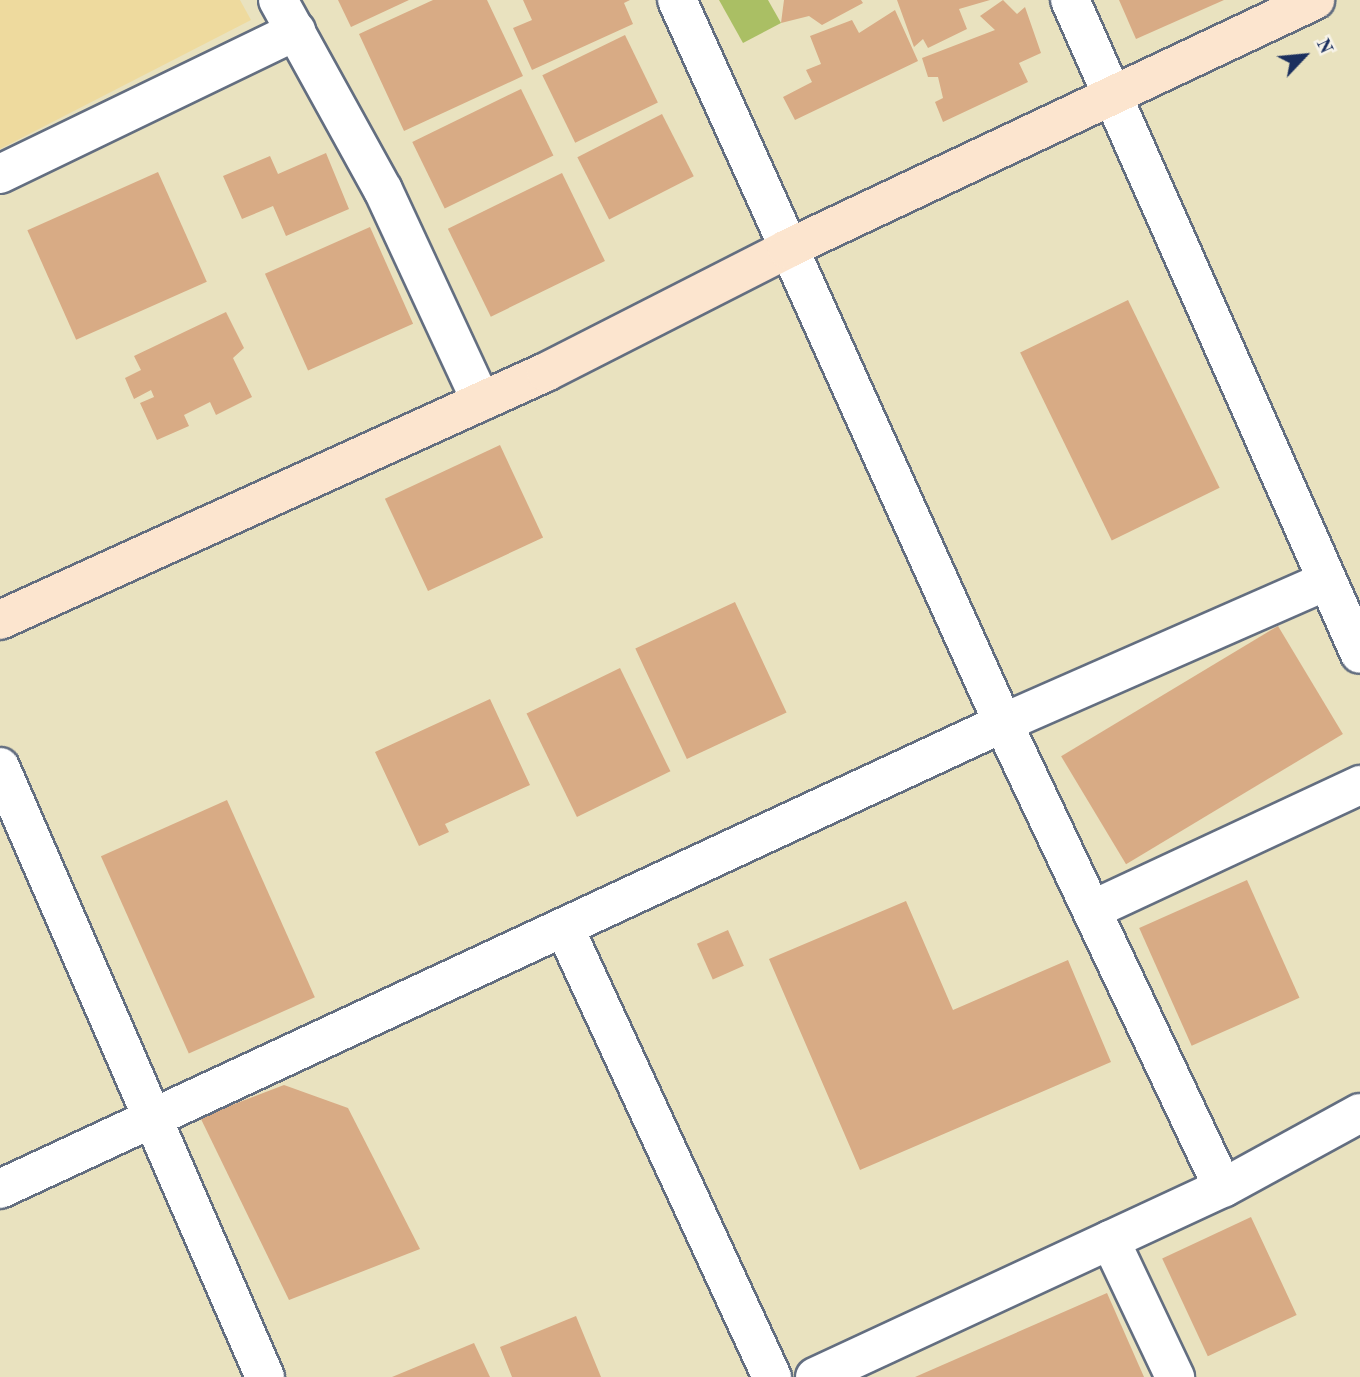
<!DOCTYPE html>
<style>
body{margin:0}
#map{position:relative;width:1360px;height:1377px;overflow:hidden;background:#e9e2bf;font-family:"Old Standard TT",serif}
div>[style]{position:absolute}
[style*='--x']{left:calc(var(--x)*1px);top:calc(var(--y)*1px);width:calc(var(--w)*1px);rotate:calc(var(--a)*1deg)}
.green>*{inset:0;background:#aabf64}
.sand>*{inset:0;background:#eeda9e}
.building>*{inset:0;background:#d8ab85;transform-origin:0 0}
.roads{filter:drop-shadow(2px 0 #636e80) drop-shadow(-2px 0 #636e80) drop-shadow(0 2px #636e80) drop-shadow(0 -2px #636e80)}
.street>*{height:38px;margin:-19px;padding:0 19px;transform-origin:19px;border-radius:19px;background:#fff}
.secondary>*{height:38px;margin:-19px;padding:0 19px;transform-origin:19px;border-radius:19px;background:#fce5cf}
span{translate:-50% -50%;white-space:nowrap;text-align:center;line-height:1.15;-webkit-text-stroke:5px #f7f3e8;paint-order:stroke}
.north{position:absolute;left:1269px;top:21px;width:70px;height:70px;-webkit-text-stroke:5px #f7f3e8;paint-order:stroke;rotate:64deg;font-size:19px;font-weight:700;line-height:28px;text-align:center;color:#1b2f5e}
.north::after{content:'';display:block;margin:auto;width:24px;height:32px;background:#1b2f5e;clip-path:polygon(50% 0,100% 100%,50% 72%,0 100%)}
</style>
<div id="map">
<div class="green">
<i style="clip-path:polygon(719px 0,768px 0,781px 23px,743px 43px)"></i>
</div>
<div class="sand">
<i style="clip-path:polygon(0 0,240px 0,251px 20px,0 149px)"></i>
</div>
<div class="building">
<i style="clip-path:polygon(338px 0,409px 0,351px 27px)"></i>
<i style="clip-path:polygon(433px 0,487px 0,523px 76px,404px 131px,359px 34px)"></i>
<i style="clip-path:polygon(523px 0,630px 0,624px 3px,633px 24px,532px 70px,513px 28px,532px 20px)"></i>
<i style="clip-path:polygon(784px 0,861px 0,863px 3px,822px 25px,809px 16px,781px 23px)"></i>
<i style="clip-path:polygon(897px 0,990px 0,959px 9px,967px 29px,928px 48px,923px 39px,914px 47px)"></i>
<i style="clip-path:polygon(1003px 0,1017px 14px,1025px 7px,1041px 53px,1019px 63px,1028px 82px,943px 122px,935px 102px,943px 98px,938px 77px,928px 77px,922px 58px,995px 30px,980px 16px)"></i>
<i style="clip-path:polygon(1119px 0,1224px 0,1136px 39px)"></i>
<i style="clip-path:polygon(895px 10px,918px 61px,795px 120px,783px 97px,812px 82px,806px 70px,821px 64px,810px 36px,852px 20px,859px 33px)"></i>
<i style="left:625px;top:35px;width:75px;height:92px;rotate:64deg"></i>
<i style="left:521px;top:89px;width:74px;height:121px;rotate:64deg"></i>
<i style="left:662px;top:114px;width:70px;height:95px;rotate:63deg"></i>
<i style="clip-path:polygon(326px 153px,349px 209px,286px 236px,273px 206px,242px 219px,223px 176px,270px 156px,278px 174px)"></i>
<i style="left:158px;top:172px;width:120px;height:143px;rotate:66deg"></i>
<i style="left:562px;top:173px;width:98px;height:127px;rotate:64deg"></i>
<i style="left:370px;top:227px;width:106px;height:115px;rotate:66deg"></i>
<i style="left:1128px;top:300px;width:209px;height:120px;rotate:64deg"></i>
<i style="clip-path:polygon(226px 312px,244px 348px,233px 358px,252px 397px,216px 415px,210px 402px,184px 415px,189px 426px,157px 440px,140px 403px,154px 397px,151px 390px,134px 399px,125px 378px,141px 370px,134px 356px)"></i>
<i style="left:500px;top:445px;width:102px;height:127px;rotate:65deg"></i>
<i style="left:735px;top:602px;width:122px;height:110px;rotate:65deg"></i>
<i style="left:1278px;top:626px;width:126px;height:253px;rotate:59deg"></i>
<i style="left:620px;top:668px;width:115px;height:104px;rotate:64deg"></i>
<i style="clip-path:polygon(490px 699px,530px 785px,445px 824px,449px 832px,419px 846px,375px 752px)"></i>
<i style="left:227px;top:800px;width:216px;height:138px;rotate:66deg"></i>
<i style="left:1247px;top:880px;width:129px;height:118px;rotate:66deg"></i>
<i style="clip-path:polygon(906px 901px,953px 1010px,1068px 960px,1111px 1062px,860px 1170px,769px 959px)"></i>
<i style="left:728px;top:930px;width:39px;height:34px;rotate:66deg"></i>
<i style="clip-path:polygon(284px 1085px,348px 1108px,420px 1249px,289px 1300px,200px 1117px)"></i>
<i style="left:1251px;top:1217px;width:108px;height:98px;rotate:65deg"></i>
<i style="clip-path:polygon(1107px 1293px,1144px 1377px,915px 1377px)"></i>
<i style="clip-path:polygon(576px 1316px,601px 1377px,512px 1377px,500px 1347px)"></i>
<i style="clip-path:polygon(474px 1343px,490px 1377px,392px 1377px)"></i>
</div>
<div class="roads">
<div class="street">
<i style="--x:278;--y:0;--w:217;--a:61.1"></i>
<i style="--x:383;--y:190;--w:233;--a:65.1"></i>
<i style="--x:677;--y:0;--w:793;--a:65.73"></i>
<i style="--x:1003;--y:723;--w:514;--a:64.68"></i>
<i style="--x:1070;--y:0;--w:715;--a:66.09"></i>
<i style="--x:0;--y:174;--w:329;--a:-25.8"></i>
<i style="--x:0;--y:767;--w:665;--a:66.52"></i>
<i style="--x:1092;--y:910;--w:296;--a:-25"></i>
<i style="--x:564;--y:927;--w:496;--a:65.2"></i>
<i style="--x:0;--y:1189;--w:1106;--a:-24.92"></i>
<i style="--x:1003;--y:723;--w:353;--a:-23.7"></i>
<i style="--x:1110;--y:1240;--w:152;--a:64.6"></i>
<i style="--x:815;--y:1377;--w:450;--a:-24.9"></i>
<i style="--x:1223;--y:1188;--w:156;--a:-28.7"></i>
</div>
<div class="secondary">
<i style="--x:0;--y:620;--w:600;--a:-24.43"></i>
<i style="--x:546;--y:372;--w:271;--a:-27"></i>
<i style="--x:787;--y:249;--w:584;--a:-25.25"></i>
</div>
</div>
<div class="north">N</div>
</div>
